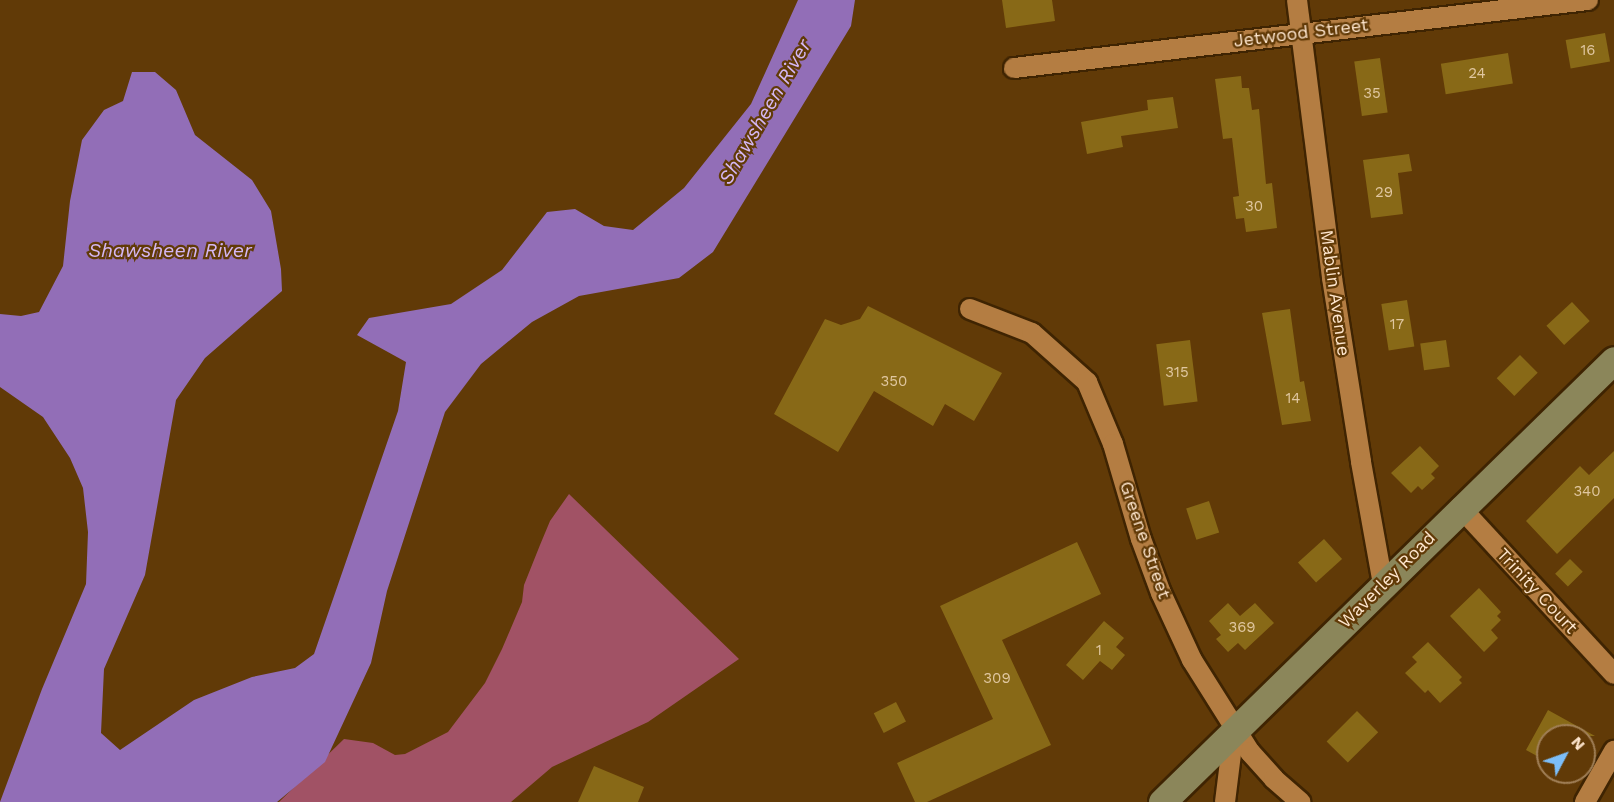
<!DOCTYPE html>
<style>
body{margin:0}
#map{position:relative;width:1614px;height:802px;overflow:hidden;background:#613a07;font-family:"Work Sans",sans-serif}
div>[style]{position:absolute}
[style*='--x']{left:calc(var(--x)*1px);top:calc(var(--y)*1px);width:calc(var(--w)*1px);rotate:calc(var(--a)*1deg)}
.green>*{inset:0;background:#a15265}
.water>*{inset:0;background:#926eb7}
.building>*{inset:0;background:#886917;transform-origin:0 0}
.roads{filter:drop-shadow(2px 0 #3f2402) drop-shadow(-2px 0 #3f2402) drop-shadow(0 2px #3f2402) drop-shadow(0 -2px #3f2402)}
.street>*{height:20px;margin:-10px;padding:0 10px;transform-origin:10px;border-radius:10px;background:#b47d42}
.secondary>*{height:27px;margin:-13.5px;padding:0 13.5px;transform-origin:13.5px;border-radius:13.5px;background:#8b865a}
span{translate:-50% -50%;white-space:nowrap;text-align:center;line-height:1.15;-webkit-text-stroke:4.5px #613a07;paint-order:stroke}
.number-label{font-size:15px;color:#e0c7a0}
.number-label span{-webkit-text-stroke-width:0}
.street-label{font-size:18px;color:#fee6ce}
.water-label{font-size:20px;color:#d4b7f3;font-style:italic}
.north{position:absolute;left:1536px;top:724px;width:60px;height:60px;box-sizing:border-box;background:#613a07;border:2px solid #a07f57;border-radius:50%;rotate:49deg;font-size:16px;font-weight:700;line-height:24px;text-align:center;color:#fee6ce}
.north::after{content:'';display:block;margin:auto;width:21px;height:27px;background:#7cbef9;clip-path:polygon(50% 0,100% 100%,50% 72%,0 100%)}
</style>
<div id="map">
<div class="green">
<i style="clip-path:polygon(569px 494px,739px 659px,648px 722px,552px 767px,511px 802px,279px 802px,344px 739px,373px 743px,395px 755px,405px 754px,448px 732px,485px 683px,502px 649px,522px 602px,524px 585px,540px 545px,550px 521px)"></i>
</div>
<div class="water">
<i style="clip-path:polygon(798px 0,855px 0,851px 26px,713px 252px,679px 278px,579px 296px,532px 322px,481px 364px,445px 412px,387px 591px,371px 663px,325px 762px,277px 802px,0 802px,42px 689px,86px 584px,88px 532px,83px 488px,70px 458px,43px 417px,0 387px,0 314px,21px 316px,39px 312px,63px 266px,70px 201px,82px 140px,104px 110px,123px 101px,132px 72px,155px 72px,176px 90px,195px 135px,252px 180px,271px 211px,281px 269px,282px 291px,205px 358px,176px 400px,145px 575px,104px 669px,101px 733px,120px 750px,194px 700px,252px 677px,295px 668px,314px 654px,398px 411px,406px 362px,357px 335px,369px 318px,451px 304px,502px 270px,547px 212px,575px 209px,604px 226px,633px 230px,684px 188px,751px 104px)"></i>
</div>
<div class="building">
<i style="clip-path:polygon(1002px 0,1052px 0,1055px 21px,1006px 28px)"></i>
<i style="left:1605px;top:33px;width:29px;height:40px;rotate:80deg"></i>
<i style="left:1508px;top:53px;width:31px;height:68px;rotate:81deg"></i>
<i style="left:1380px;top:58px;width:55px;height:26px;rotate:82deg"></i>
<i style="clip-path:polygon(1241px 76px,1242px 88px,1249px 88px,1252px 110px,1259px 109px,1266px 184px,1272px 183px,1277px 228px,1246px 232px,1244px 218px,1236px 219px,1233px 197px,1239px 196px,1232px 138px,1223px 139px,1215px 79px)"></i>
<i style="clip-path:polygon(1173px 97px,1178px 128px,1121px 136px,1123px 147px,1087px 154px,1081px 122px,1148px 110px,1147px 100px)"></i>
<i style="clip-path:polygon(1409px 154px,1412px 171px,1398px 173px,1403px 214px,1371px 218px,1363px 160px)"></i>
<i style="left:1407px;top:300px;width:47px;height:26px;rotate:81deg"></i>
<i style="left:1572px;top:302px;width:26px;height:35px;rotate:47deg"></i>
<i style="clip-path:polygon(868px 306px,1002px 373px,974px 421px,945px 404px,933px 426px,874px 391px,838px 452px,774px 414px,825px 319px,841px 325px,860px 319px)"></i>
<i style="clip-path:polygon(1290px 309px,1300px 382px,1304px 381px,1311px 421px,1282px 425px,1262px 313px)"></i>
<i style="left:1190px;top:340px;width:62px;height:34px;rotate:83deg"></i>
<i style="left:1446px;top:340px;width:27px;height:26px;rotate:82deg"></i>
<i style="left:1520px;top:355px;width:25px;height:33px;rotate:45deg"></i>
<i style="clip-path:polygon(1420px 446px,1439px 466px,1431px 474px,1435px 478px,1422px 490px,1418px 486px,1411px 493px,1391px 473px)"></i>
<i style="clip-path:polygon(1614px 451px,1614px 498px,1557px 554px,1526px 521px,1580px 466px,1589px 475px)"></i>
<i style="left:1209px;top:501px;width:33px;height:24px;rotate:72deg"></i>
<i style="left:1324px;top:539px;width:27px;height:35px;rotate:48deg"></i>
<i style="clip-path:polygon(1077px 542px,1101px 594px,1002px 640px,1051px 745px,927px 802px,915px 802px,897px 763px,993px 719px,940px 606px)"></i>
<i style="left:1570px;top:559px;width:18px;height:21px;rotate:45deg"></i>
<i style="clip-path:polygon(1479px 588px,1501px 612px,1497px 616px,1501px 620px,1491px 630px,1498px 638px,1484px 652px,1450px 616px)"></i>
<i style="clip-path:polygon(1228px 603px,1240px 616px,1255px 603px,1274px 623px,1245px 650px,1238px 643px,1228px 652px,1216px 639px,1221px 635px,1209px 621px)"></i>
<i style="clip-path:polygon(1104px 621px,1124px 638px,1116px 647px,1125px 655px,1112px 670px,1100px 661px,1083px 680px,1066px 665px)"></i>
<i style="clip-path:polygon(1428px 642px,1462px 677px,1459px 680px,1462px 683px,1440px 703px,1428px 690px,1425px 693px,1405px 673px,1417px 662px,1412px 657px)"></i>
<i style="left:896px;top:702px;width:22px;height:25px;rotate:63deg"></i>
<i style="clip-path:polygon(1548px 710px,1595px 736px,1548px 736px,1548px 762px,1526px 750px)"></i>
<i style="left:1357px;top:711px;width:30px;height:43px;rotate:45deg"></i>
<i style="clip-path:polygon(594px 766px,644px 787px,638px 802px,578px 802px)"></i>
</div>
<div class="roads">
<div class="street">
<i style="--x:1297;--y:0;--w:280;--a:82.8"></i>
<i style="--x:1332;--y:278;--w:186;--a:81"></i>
<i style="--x:1361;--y:462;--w:124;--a:79.8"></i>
<i style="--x:1014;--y:68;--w:578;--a:-6.76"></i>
<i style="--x:970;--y:309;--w:66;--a:21.2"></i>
<i style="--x:1032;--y:333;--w:74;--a:41.7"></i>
<i style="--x:1087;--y:382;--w:67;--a:67.2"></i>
<i style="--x:1113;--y:444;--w:99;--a:73.6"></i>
<i style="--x:1141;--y:539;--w:58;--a:69.7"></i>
<i style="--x:1161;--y:593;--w:74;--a:65.2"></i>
<i style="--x:1192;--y:660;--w:109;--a:57.8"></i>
<i style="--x:1250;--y:752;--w:36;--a:48"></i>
<i style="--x:1274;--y:779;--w:35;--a:41"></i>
<i style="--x:1460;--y:507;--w:227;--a:47.3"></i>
<i style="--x:1225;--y:802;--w:73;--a:-82.9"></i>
<i style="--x:1585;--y:802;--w:59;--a:-60.4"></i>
</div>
<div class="secondary">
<i style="--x:1162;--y:802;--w:632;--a:-44.36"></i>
</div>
</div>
<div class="number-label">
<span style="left:1588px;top:51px">16</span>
<span style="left:1477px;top:74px">24</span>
<span style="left:1372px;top:94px">35</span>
<span style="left:1384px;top:193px">29</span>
<span style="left:1254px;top:207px">30</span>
<span style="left:1397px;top:325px">17</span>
<span style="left:1177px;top:373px">315</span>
<span style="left:894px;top:382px">350</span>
<span style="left:1293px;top:399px">14</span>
<span style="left:1587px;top:492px">340</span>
<span style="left:1242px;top:628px">369</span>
<span style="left:1099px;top:651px">1</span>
<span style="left:997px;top:679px">309</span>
</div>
<div class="street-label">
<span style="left:1301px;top:33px;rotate:-7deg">Jetwood Street</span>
<span style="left:1335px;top:293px;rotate:82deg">Mablin Avenue</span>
<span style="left:1145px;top:540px;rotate:71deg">Greene Street</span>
<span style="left:1387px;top:580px;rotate:-45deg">Waverley Road</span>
<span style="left:1537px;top:591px;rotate:47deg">Trinity Court</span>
</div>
<div class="water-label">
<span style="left:765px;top:112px;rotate:-60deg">Shawsheen River</span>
<span style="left:170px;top:250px">Shawsheen River</span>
</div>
<div class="north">N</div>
</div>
